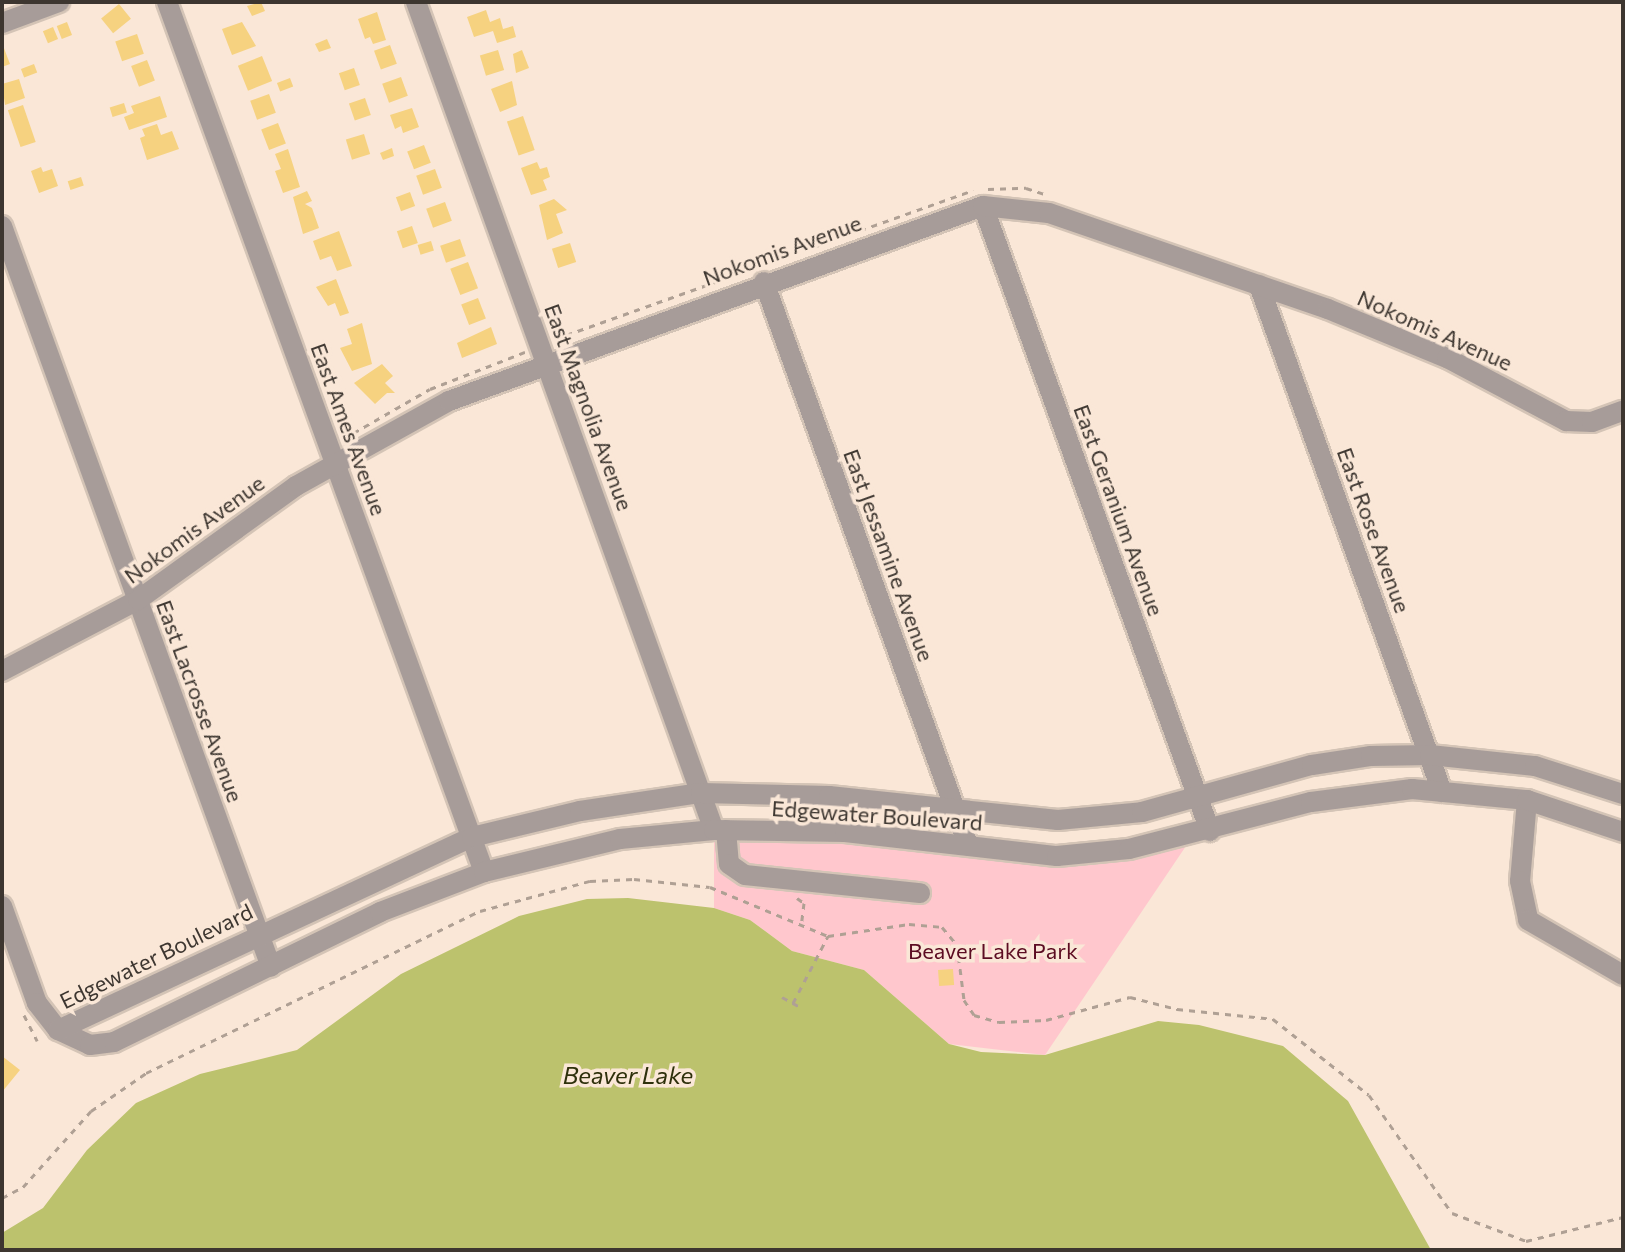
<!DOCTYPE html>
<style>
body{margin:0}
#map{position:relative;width:1625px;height:1252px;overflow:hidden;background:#fae7d7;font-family:Commissioner,sans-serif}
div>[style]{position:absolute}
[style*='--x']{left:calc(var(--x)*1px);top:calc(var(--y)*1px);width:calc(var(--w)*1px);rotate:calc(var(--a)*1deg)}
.green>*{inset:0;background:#ffc7cd}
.water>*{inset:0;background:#bcc26d}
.building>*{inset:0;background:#f6d280;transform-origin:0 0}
.path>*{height:3px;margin-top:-1.5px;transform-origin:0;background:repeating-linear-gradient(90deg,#afa094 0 6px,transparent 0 12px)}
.roads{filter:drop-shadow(2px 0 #d4c4b6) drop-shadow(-2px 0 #d4c4b6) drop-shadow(0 2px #d4c4b6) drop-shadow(0 -2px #d4c4b6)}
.minor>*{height:20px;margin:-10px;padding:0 10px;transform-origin:10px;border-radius:10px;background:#a79c99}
span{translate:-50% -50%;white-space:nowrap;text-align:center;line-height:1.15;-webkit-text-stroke:7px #fae7d7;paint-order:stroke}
.street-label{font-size:22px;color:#3d3630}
.park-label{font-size:22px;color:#5c0c22}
.water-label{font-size:24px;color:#2e300b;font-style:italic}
.frame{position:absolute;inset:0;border:4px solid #3d3630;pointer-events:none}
</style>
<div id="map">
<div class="green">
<i style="clip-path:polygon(714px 830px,968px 845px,1186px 846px,1045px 1055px,949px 1044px,864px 970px,792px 951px,750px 920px,714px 908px)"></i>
</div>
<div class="water">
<i style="clip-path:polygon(628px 898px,714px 908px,750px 920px,792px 951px,864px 970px,949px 1044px,981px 1052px,1045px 1055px,1158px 1021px,1199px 1025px,1283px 1046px,1348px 1101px,1431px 1250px,2px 1250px,2px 1233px,43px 1208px,87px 1150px,136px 1103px,200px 1074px,297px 1050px,401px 974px,519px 916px,587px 899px)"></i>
</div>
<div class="building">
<i style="clip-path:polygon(261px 2px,265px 11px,252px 16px,247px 6px)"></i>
<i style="left:119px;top:4px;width:19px;height:23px;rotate:51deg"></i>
<i style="clip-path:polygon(486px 10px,490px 22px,500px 18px,503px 29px,513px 26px,516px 37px,497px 43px,493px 31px,474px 37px,467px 17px)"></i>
<i style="clip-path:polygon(377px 12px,386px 40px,373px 44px,370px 37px,365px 39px,358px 19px)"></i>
<i style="left:67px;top:22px;width:14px;height:11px;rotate:69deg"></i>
<i style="clip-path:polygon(242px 22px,256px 46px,232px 55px,222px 29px)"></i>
<i style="left:53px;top:27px;width:13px;height:11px;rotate:67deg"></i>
<i style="left:137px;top:34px;width:21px;height:23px;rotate:71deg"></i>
<i style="clip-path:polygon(327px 39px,331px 48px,319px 52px,315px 44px)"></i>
<i style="clip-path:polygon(2px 43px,10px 64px,2px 67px)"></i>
<i style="left:390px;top:45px;width:20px;height:17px;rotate:70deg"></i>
<i style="left:498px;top:50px;width:21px;height:19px;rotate:73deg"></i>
<i style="clip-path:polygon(522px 50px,529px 68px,516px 73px,513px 54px)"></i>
<i style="left:262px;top:56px;width:27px;height:26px;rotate:68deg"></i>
<i style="left:147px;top:60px;width:22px;height:17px;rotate:69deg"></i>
<i style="left:34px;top:64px;width:9px;height:14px;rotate:69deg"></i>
<i style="left:354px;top:68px;width:18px;height:16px;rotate:71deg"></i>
<i style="left:401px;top:77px;width:20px;height:20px;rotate:70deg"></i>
<i style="left:290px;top:78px;width:9px;height:14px;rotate:69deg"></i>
<i style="clip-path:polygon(19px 79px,25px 98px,5px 105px,2px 84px)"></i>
<i style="clip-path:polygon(512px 81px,517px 105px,500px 112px,491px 89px)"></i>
<i style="left:269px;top:94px;width:20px;height:20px;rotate:70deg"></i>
<i style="clip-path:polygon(160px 96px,167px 117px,129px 130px,124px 117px,134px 113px,131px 106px)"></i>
<i style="left:365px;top:98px;width:18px;height:17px;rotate:71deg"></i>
<i style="left:124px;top:103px;width:10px;height:15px;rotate:73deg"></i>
<i style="left:23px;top:105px;width:39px;height:16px;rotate:71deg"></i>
<i style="clip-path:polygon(412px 108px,419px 127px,403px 133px,401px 126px,395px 129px,390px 115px)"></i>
<i style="left:523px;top:116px;width:36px;height:17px;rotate:71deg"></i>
<i style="left:278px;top:123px;width:22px;height:18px;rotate:69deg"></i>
<i style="clip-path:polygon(157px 124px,161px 135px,172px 131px,179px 149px,147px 160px,140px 138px,145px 136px,142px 129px)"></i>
<i style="left:364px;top:134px;width:21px;height:19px;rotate:73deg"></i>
<i style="left:424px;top:145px;width:19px;height:18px;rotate:69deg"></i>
<i style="clip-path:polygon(392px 148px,394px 156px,383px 160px,380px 153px)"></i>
<i style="clip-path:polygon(288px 149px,300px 187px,283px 193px,275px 171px,281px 169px,275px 154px)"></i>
<i style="clip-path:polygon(537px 162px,540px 169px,547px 167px,550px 177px,543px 180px,547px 190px,531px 195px,521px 168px)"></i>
<i style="clip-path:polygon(41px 167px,43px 172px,52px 169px,58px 186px,39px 193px,31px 171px)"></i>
<i style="left:435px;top:169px;width:20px;height:20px;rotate:70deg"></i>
<i style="left:81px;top:177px;width:9px;height:14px;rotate:72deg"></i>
<i style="clip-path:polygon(307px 191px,312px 201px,305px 204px,312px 208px,319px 228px,303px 234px,293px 197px)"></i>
<i style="left:410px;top:192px;width:15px;height:15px;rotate:70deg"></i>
<i style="clip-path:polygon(554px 199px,567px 210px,556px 214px,563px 233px,547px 240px,539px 205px)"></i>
<i style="left:445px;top:202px;width:20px;height:20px;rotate:70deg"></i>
<i style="left:412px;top:226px;width:18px;height:16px;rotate:71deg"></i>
<i style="clip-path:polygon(339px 231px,352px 266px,337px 271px,331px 256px,320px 260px,313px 241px)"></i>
<i style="left:460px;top:239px;width:18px;height:21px;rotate:71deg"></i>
<i style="left:431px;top:241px;width:10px;height:14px;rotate:73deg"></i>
<i style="left:570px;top:243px;width:20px;height:19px;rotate:72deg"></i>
<i style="left:468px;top:262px;width:28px;height:19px;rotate:69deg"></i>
<i style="clip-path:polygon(336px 279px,349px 313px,340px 316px,335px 303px,328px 306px,316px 287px)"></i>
<i style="left:478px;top:298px;width:22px;height:18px;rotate:69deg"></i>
<i style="clip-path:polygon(362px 323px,372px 364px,352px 371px,340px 348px,352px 344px,347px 329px)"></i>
<i style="clip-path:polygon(491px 327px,497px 344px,462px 358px,457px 343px)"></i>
<i style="clip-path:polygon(382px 364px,393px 376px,385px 383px,395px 393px,387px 393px,375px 404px,354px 383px)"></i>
<i style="left:953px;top:969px;width:16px;height:15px;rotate:86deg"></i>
<i style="clip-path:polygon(2px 1056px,20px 1070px,2px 1092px)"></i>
</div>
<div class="path">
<i style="--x:988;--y:189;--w:38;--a:-2"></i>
<i style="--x:1026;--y:188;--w:23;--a:18"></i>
<i style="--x:555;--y:339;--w:444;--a:-19.6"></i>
<i style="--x:343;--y:439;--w:100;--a:-29.9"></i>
<i style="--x:430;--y:389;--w:102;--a:-21.3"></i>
<i style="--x:797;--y:898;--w:9;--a:36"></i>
<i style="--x:804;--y:903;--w:23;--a:97"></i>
<i style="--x:782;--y:997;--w:23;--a:29"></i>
<i style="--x:793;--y:1003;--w:76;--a:-62.4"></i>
<i style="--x:24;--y:1015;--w:29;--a:63"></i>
<i style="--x:2;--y:1198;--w:24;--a:-28"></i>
<i style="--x:23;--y:1187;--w:102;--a:-48.2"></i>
<i style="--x:91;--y:1111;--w:67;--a:-34.6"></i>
<i style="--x:146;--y:1073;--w:371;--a:-25.9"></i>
<i style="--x:480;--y:911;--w:114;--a:-15.3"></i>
<i style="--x:590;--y:881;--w:44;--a:-2.6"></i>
<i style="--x:634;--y:879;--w:76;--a:6"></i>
<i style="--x:710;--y:887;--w:128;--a:22.6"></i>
<i style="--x:828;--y:936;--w:82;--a:-8.4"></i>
<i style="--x:909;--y:924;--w:33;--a:5"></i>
<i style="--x:942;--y:927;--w:23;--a:50"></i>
<i style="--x:957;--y:945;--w:55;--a:82.7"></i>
<i style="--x:964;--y:1000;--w:18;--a:56"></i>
<i style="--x:974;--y:1015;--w:26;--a:16"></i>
<i style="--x:999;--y:1022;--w:47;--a:-2.4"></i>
<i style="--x:1046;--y:1020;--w:87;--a:-15.3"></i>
<i style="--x:1130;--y:997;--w:49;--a:14.3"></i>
<i style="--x:1177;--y:1009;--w:97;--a:5.9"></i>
<i style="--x:1273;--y:1019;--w:122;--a:38.4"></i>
<i style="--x:1369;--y:1095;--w:144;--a:54.9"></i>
<i style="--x:1452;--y:1213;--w:79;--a:20.7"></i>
<i style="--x:1526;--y:1241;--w:100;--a:-13.9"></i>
</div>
<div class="roads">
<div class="minor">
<i style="--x:167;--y:2;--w:926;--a:69.98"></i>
<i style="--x:416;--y:2;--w:880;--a:70.21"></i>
<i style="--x:2;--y:23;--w:61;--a:-20.2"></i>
<i style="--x:983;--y:206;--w:665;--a:70.04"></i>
<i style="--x:2;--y:226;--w:788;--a:70.05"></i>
<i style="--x:764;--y:282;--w:599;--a:70.08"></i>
<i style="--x:1259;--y:285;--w:539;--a:70.15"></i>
<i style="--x:2;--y:671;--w:153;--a:-27.6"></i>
<i style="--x:138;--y:600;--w:195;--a:-35.8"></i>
<i style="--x:296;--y:486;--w:175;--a:-29.1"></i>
<i style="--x:449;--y:401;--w:568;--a:-20.06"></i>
<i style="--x:983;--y:206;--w:66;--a:6.1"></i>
<i style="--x:1049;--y:213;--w:295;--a:19"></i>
<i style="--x:1328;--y:309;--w:129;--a:22.4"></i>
<i style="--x:1447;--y:358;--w:135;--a:27.9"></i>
<i style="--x:1566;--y:421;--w:26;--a:2"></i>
<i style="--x:1592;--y:422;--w:33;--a:-20"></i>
<i style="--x:1527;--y:800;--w:81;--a:94.9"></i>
<i style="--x:1520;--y:881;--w:40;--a:78"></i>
<i style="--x:1528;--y:920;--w:110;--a:30.1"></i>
<i style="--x:726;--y:830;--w:34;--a:85"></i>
<i style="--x:729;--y:864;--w:19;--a:35"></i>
<i style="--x:745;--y:875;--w:176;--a:5.9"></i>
<i style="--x:2;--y:906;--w:103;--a:70.2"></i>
<i style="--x:37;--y:1003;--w:34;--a:52"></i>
<i style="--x:58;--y:1030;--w:35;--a:25"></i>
<i style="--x:90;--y:1045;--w:24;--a:-7"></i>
<i style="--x:114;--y:1042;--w:296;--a:-26"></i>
<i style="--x:380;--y:912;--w:111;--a:-21"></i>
<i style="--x:484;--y:872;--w:140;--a:-13.6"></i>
<i style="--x:620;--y:839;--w:94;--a:-5.5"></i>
<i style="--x:714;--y:830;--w:131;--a:0.9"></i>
<i style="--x:845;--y:832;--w:213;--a:6.5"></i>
<i style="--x:1057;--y:856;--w:72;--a:-5.6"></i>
<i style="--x:1129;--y:849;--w:188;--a:-14.5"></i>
<i style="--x:1311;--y:802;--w:102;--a:-7.3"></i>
<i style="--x:1412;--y:789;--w:116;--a:5.5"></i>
<i style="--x:1527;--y:800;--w:101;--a:18.4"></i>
<i style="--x:58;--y:1030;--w:457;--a:-25"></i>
<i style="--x:472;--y:837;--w:111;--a:-13.5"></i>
<i style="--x:580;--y:811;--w:122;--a:-8.5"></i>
<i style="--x:701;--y:793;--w:128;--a:1.3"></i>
<i style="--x:829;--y:796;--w:230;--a:6"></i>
<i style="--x:1058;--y:820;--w:84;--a:-5.4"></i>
<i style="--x:1142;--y:812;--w:176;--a:-15.5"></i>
<i style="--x:1312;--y:765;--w:60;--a:-8.7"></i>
<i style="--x:1371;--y:756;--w:59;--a:-1"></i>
<i style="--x:1430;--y:755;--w:106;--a:6"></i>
<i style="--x:1535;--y:766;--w:92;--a:17.7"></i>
</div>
</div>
<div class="street-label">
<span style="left:782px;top:250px;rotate:-20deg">Nokomis Avenue</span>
<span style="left:1435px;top:330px;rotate:24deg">Nokomis Avenue</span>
<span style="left:589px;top:407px;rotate:70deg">East Magnolia Avenue</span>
<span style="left:349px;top:429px;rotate:70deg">East Ames Avenue</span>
<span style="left:1119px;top:510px;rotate:70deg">East Geranium Avenue</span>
<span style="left:194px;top:529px;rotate:-36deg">Nokomis Avenue</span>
<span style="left:1374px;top:530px;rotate:70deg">East Rose Avenue</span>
<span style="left:889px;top:555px;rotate:70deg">East Jessamine Avenue</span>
<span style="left:200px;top:701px;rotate:70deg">East Lacrosse Avenue</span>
<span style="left:877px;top:815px;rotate:4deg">Edgewater Boulevard</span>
<span style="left:156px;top:956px;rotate:-26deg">Edgewater Boulevard</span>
</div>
<div class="park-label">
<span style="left:993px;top:951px">Beaver Lake Park</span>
</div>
<div class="water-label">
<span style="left:628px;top:1075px">Beaver Lake</span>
</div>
<div class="frame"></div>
</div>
